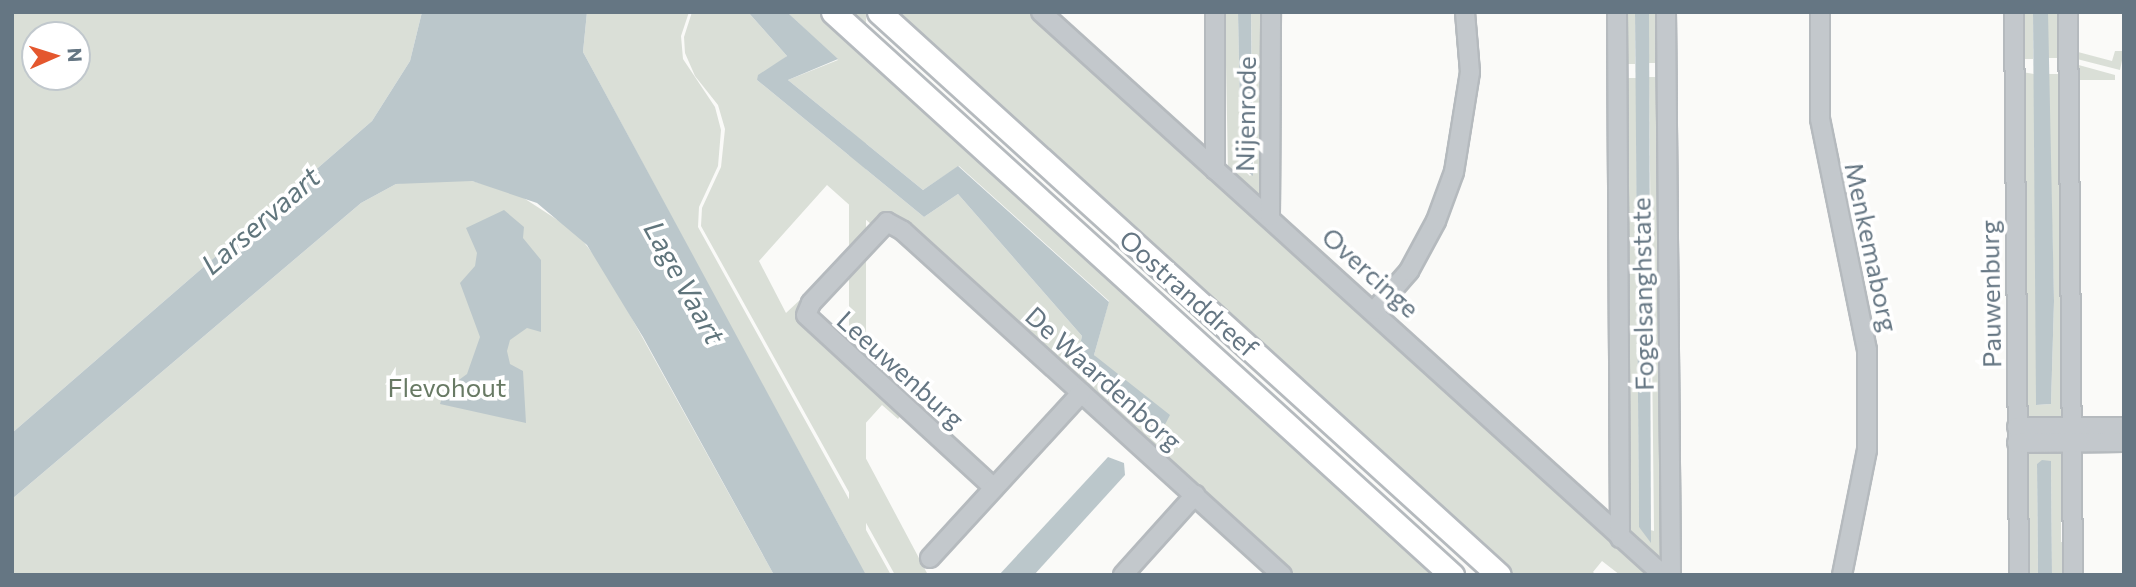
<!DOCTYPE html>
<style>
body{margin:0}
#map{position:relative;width:2136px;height:587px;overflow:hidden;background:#fafaf8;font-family:Commissioner,sans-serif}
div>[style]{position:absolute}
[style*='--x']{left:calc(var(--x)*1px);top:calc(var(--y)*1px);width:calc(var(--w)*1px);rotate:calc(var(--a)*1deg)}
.green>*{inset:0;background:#dadfd7;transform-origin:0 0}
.water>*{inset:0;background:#bbc7cb}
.roads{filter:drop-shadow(2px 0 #b5babe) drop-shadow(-2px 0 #b5babe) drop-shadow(0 2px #b5babe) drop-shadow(0 -2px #b5babe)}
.minor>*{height:18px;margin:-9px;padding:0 9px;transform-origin:9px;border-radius:9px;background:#c3c8cc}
.major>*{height:23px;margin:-11.5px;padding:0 11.5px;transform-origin:11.5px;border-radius:11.5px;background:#fff}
span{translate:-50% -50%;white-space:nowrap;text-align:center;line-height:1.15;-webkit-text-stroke:7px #fff;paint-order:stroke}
.street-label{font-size:26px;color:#657683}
.park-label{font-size:26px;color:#687a64}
.water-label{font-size:28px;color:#60757c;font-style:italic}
.frame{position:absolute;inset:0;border:14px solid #657683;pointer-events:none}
.north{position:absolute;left:21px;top:21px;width:70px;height:70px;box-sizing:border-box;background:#fff;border:2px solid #c1c8cd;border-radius:50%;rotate:87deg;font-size:19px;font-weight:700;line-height:28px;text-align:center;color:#657683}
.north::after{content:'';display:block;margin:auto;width:24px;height:32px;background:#e4572e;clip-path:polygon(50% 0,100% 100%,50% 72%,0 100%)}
</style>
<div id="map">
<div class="green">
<i style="clip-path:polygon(evenodd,12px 12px,422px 12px,410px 61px,372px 121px,12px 433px,12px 12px,35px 35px,77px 35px,77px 77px,35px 77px,35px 35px)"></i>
<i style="clip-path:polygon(587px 12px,689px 12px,681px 36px,683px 59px,715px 107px,721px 130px,718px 166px,699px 207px,698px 227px,891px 575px,866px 575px,719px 305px,583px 52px)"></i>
<i style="clip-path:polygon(692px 12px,748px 12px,787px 56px,757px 80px,924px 217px,958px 194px,1082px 336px,1076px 361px,1160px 434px,1094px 355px,1109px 301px,959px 166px,923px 190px,788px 80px,838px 60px,787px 12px,820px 12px,1441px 575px,1291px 575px,895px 216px,873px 226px,827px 185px,759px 261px,786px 313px,803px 297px,807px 300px,802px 305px,903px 413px,898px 419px,882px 405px,854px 436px,928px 575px,895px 575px,701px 226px,702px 208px,721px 167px,725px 129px,718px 105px,695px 76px,685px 53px,684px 37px)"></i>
<i style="left:849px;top:12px;width:17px;height:830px"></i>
<i style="clip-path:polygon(894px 12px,1032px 12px,1652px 575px,1620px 575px,1602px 561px,1593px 572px,1596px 575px,1513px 575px)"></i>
<i style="clip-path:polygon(1225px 12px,1238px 12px,1241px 167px,1250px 176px,1254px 172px,1251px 12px,1264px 12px,1267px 207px,1228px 171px)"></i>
<i style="left:1619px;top:12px;width:16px;height:52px"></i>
<i style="left:1649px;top:12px;width:12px;height:51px"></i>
<i style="left:2020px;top:12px;width:13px;height:47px"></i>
<i style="left:2048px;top:12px;width:10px;height:46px"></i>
<i style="clip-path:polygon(2115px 51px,2124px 51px,2120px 70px,2077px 59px,2078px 52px,2112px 61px)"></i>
<i style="clip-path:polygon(2075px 64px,2115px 75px,2115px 80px,2075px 80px)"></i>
<i style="clip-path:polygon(2022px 72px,2034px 74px,2037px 405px,2051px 404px,2054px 301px,2048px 74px,2058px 74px,2061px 417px,2055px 419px,2031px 419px,2023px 413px)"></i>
<i style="clip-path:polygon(1649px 77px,1662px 77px,1663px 562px,1626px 531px,1620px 78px,1636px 78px,1639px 527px,1654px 531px)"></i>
<i style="clip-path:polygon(423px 180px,472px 181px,516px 193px,576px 232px,604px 268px,774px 575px,12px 575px,12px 499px,361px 203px,396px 184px)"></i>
<i style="clip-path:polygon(2031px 451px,2061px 451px,2061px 542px,2067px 542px,2069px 575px,2052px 575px,2051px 461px,2037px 464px,2038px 575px,2024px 575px,2023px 457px)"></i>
</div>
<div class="water">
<i style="clip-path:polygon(422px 12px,587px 12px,583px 52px,866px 575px,774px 575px,643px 337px,587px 245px,537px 203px,472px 181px,396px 184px,361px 203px,12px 499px,12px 433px,372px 121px,410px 61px)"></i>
<i style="clip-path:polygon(748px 12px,787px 12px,838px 59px,788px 80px,923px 190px,958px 166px,1109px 302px,1094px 355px,1170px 415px,1160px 434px,1076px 361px,1082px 336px,958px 194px,924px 217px,757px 80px,758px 75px,787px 56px)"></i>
<i style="clip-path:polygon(1238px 12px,1251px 12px,1253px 176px,1241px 167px)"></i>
<i style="clip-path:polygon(1635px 12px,1649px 12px,1651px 543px,1639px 527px)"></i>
<i style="clip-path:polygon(2033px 12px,2048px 12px,2054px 301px,2051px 404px,2036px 405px)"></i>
<i style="clip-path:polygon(504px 210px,524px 227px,523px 238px,541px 260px,541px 332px,527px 328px,510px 340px,507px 351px,510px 364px,523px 371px,526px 423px,440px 404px,444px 391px,467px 374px,480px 337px,460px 283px,475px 266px,477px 253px,466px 228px)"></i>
<i style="clip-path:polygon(1108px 457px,1124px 463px,1125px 475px,1034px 575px,999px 575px)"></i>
<i style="clip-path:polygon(2042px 460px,2051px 461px,2052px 575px,2038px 575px,2037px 464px)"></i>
</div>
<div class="roads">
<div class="minor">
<i style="--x:1041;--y:12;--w:839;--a:42.15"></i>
<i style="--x:1617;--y:12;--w:526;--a:89.67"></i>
<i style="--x:1666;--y:12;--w:563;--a:89.49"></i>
<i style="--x:1820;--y:12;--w:107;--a:90"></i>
<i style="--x:1820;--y:119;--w:236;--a:78.5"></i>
<i style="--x:1867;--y:350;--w:100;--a:90"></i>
<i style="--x:1867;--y:450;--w:127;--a:101.3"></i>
<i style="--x:2014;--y:12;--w:563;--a:89.49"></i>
<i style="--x:2068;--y:12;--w:563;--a:89.49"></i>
<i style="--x:1215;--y:170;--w:158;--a:-90"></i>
<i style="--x:1270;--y:216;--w:204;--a:-89.7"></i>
<i style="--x:1375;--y:310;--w:52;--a:-48.9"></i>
<i style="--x:1409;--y:271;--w:57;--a:-61.6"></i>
<i style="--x:1436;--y:221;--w:52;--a:-69.8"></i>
<i style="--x:1454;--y:172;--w:101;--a:-80.9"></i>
<i style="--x:1470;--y:72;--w:60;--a:-94.8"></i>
<i style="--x:2017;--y:427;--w:107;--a:0"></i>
<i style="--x:2017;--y:443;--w:107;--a:-0.5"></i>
<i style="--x:994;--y:488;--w:255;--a:-137.4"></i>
<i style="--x:806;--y:315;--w:13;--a:-67"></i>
<i style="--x:811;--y:303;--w:111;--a:-46.8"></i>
<i style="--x:887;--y:222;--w:18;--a:29"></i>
<i style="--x:903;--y:231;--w:512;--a:42.23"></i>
<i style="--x:930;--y:558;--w:224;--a:-47.5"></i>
<i style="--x:1123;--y:575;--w:108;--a:-48"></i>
</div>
<div class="major">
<i style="--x:833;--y:12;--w:837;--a:42.29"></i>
<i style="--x:879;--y:12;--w:837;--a:42.24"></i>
</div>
</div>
<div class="street-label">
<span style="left:1245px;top:114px;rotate:-89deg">Nijenrode</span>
<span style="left:1872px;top:247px;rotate:78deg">Menkemaborg</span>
<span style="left:1371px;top:272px;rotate:42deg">Overcinge</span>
<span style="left:1189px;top:293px;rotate:42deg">Oostranddreef</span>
<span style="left:1642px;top:294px;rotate:-91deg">Fogelsanghstate</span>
<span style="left:1990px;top:294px;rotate:-91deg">Pauwenburg</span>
<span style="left:901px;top:369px;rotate:42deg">Leeuwenburg</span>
<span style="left:1104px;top:378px;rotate:42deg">De Waardenborg</span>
</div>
<div class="park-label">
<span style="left:447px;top:387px">Flevohout</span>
</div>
<div class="water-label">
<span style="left:260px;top:220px;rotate:-41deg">Larservaart</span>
<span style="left:685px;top:282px;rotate:61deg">Lage Vaart</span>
</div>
<div class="frame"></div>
<div class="north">N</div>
</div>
